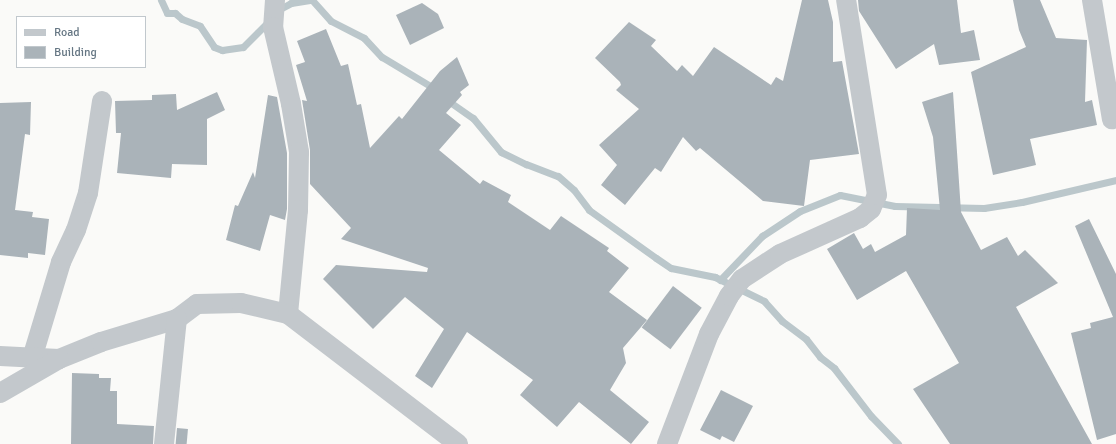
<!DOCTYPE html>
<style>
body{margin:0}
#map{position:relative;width:1116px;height:444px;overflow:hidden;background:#fafaf8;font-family:Signika,sans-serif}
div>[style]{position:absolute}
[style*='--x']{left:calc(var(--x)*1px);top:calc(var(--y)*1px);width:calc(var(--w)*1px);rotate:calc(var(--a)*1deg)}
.stream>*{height:7px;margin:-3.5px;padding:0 3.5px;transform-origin:3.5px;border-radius:3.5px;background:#bbc7cb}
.building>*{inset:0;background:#aab3b9;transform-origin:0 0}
.street>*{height:20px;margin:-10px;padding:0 10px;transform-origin:10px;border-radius:10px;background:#c3c8cc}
span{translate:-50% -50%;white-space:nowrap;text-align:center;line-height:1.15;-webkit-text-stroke:4px #fff;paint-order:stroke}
.legend{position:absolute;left:16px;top:16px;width:130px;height:52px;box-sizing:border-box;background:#fff;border:1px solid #c1c8cd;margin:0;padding:5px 7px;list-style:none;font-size:12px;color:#657683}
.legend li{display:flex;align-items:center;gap:8px;height:20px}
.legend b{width:20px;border:1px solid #c1c8cd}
</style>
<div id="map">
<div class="stream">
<i style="--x:161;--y:0;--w:14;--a:65"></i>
<i style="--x:167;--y:13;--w:8;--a:0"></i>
<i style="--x:175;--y:13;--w:9;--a:41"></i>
<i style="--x:182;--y:19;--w:19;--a:21"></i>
<i style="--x:200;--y:26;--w:25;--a:56"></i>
<i style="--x:214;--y:47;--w:9;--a:21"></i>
<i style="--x:222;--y:50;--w:21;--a:-8"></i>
<i style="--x:243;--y:47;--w:35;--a:-45"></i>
<i style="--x:312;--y:0;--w:28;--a:48"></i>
<i style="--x:331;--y:21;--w:37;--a:27"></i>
<i style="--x:364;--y:38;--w:26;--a:47"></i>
<i style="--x:382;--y:57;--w:64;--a:31"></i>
<i style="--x:278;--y:10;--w:15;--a:-28"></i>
<i style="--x:291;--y:3;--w:19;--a:-9"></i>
<i style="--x:447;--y:100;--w:32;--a:35"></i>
<i style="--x:473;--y:118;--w:44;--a:50.5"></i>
<i style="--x:501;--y:152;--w:28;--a:26"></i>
<i style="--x:526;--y:164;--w:34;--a:21"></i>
<i style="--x:558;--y:176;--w:21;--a:41"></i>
<i style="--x:574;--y:190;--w:25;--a:53"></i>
<i style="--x:589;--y:210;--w:82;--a:35.6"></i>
<i style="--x:656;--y:258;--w:18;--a:34"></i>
<i style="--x:671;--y:268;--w:45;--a:11.6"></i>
<i style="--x:715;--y:277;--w:55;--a:26.1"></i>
<i style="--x:764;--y:301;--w:27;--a:48"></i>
<i style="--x:782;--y:321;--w:30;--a:37"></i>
<i style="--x:806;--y:339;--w:23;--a:52"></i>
<i style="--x:820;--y:357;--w:18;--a:38"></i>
<i style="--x:834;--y:368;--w:61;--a:52.4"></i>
<i style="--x:871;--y:416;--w:39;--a:46"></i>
<i style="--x:720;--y:280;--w:61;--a:-46.3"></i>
<i style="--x:762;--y:236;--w:45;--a:-33.3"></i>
<i style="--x:800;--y:211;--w:43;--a:-21.8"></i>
<i style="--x:840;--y:195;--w:56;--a:11.3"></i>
<i style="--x:895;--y:206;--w:89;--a:1.3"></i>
<i style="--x:984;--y:208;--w:38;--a:-9"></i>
<i style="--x:1022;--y:202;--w:97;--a:-13.2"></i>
</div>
<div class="building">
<i style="clip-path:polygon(802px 0,828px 0,833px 22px,833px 62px,842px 61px,859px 154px,810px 160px,804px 206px,763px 201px,700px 148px,696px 151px,683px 137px,661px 172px,655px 168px,625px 205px,601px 185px,617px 165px,599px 145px,639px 109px,616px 90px,621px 85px,620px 82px,595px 58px,629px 22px,656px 40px,651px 46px,677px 71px,682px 65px,693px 76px,714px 47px,771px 85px,776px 77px,783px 81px)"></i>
<i style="clip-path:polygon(858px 0,957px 0,961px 33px,974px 30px,980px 60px,939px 65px,934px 44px,896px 69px,859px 11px)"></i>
<i style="clip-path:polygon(1013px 0,1040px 0,1056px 38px,1087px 40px,1085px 102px,1092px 100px,1097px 125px,1030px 139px,1036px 165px,993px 175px,971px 72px,1026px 47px,1019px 30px)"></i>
<i style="clip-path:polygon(422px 3px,438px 14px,444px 28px,410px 45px,396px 15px)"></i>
<i style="clip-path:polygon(326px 29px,341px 66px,348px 64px,357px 105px,361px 104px,370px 148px,399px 116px,402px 119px,440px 71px,457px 57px,469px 85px,460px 92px,462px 95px,446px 113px,461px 125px,439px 150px,480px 184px,483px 180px,511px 195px,508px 202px,550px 230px,561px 216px,609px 248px,607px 251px,629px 268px,609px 292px,647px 320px,623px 348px,626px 363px,610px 390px,649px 422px,631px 444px,579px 402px,557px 427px,520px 395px,533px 380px,467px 332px,432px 388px,415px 376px,444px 329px,405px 297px,373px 329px,323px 279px,336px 265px,427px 272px,428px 268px,341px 239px,351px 228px,310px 184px,310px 150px,302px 100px,307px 101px,296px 65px,305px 62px,297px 41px)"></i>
<i style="clip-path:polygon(217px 92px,225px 110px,207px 119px,207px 165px,172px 164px,171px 178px,117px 173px,121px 133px,116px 133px,115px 101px,152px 100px,152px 95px,176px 94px,177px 110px)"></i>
<i style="clip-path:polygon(953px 92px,961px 212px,981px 250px,1007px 237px,1018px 256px,1025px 250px,1058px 283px,1016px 307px,1092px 444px,950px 444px,913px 389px,959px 363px,906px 271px,857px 300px,827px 249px,854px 233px,863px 249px,871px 244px,875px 252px,906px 235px,907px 208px,940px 210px,933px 137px,922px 102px)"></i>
<i style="clip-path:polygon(268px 95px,277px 97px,287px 153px,287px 209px,285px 220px,270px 215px,260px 251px,226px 240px,235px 205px,238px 206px,253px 172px,255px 178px)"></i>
<i style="clip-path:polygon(31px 102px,30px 135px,25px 134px,15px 210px,33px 212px,32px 217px,49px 219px,45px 255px,28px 253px,28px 258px,0 255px,0 103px)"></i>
<i style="clip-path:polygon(1089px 219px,1116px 274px,1116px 434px,1097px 440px,1071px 333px,1091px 328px,1090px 323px,1113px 317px,1075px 226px)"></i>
<i style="left:673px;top:286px;width:36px;height:52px;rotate:37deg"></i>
<i style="clip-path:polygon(72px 373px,99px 374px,99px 378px,111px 378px,110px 391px,117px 391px,117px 424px,154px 426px,153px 444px,71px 444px)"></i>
<i style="clip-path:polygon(721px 390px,753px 406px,734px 442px,722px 436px,720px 440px,700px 430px)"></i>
<i style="left:177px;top:428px;width:11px;height:16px;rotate:5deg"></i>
</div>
<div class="street">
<i style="--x:275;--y:0;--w:27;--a:94"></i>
<i style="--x:273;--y:27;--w:79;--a:76.8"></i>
<i style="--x:291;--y:104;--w:49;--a:80.5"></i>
<i style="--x:299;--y:152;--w:58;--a:91"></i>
<i style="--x:298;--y:210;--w:104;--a:95.5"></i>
<i style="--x:1092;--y:0;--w:121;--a:80.5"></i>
<i style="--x:33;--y:355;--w:97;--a:-73.2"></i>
<i style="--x:61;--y:262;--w:35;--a:-65"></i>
<i style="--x:76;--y:230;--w:39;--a:-72"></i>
<i style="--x:88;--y:193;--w:93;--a:-81.3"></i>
<i style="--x:0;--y:356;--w:59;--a:2.9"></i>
<i style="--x:59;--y:359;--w:45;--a:-22"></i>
<i style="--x:101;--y:342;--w:79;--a:-16.8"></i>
<i style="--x:177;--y:319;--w:25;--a:-37"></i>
<i style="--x:197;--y:304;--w:44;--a:-1.3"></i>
<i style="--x:241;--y:303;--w:48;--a:13.2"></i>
<i style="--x:288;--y:314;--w:214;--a:37.4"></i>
<i style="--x:0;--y:393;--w:68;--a:-30"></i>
<i style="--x:164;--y:444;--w:126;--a:-84.1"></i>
<i style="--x:667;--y:444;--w:118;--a:-69.1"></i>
<i style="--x:709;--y:334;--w:43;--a:-62.2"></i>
<i style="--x:729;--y:296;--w:21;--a:-53"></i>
<i style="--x:742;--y:279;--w:45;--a:-33.3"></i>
<i style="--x:780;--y:254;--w:88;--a:-24.2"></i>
<i style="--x:860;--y:218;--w:14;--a:-39"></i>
<i style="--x:871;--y:209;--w:15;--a:-67"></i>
<i style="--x:877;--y:195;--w:197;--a:-99"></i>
</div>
<ul class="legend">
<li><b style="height:5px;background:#c3c8cc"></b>Road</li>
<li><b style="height:11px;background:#aab3b9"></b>Building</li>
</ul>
</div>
